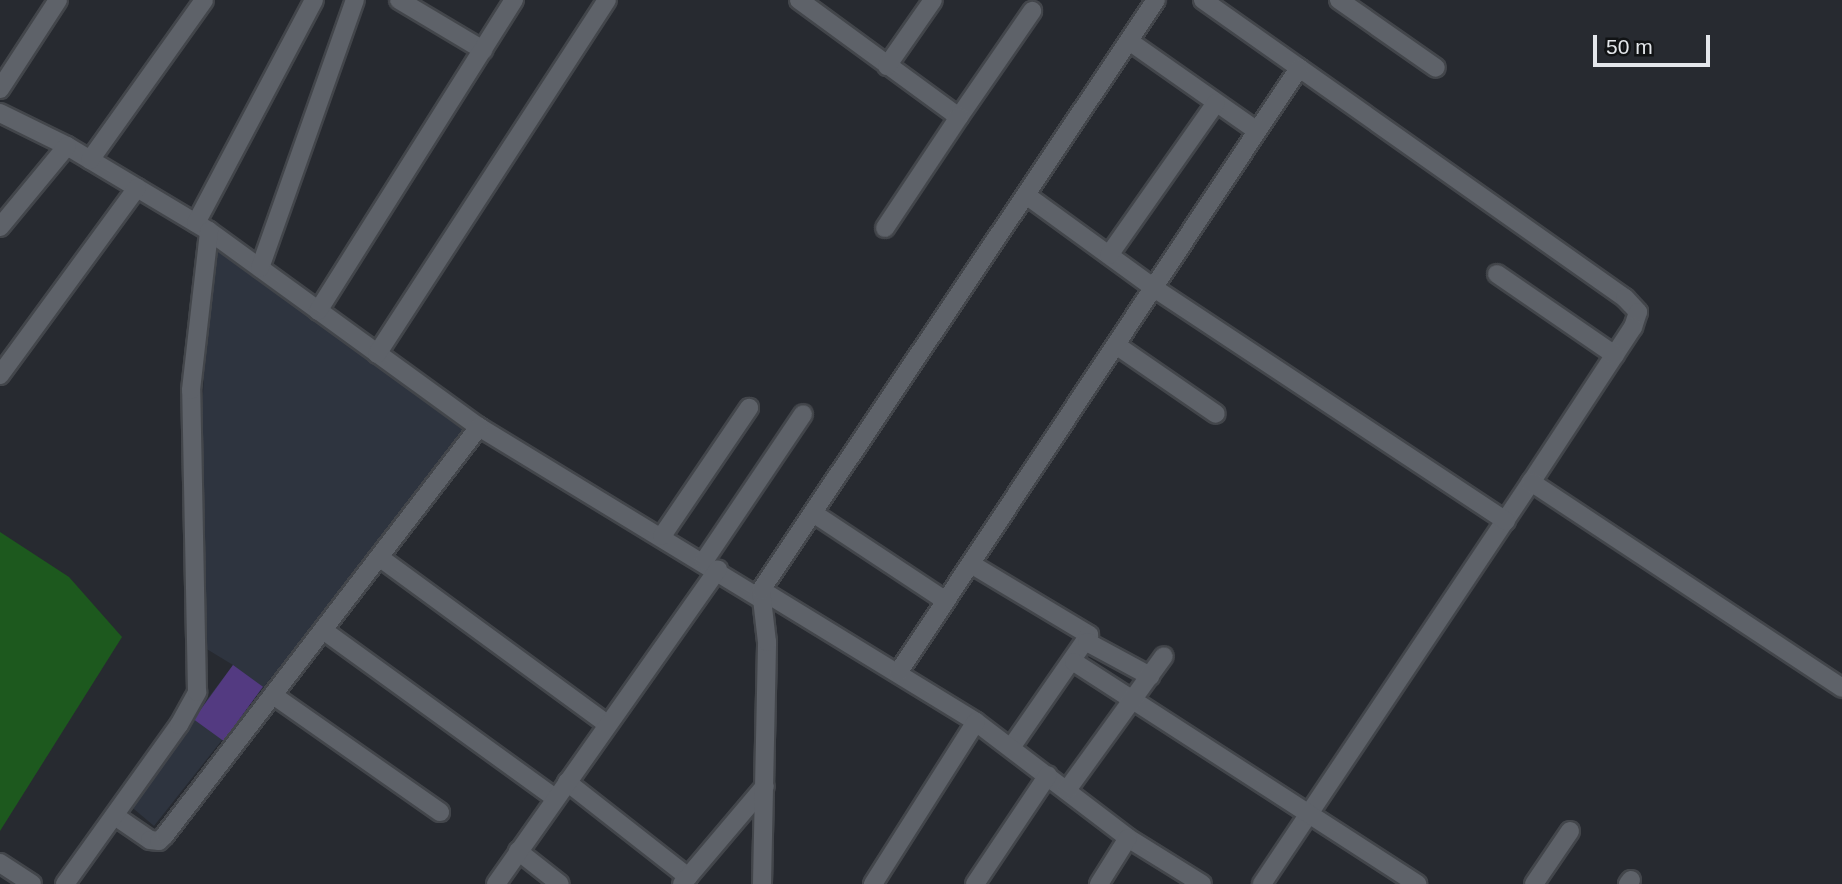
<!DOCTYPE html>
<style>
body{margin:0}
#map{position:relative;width:1842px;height:884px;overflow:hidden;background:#272a30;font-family:Arial,sans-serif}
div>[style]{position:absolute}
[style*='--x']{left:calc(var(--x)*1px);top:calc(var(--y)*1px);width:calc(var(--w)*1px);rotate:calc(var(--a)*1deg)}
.built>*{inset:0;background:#2e343f}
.green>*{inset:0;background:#1d591e}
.building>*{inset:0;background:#533a81;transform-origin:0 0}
.roads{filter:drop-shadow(2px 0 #43464b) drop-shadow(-2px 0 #43464b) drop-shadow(0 2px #43464b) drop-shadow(0 -2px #43464b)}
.minor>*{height:18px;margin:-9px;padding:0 9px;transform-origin:9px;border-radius:9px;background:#5e6269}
span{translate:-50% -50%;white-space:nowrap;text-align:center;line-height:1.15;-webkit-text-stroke:7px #111315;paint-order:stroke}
.scale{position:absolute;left:1593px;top:35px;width:117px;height:32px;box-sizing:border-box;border:4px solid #e4e7eb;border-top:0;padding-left:9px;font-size:21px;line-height:24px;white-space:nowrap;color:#e4e7eb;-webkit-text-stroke:5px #111315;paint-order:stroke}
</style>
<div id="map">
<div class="built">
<i style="clip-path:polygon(210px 244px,468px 429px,154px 826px,128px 804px,233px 665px,205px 648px,201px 439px)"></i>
</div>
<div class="green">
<i style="clip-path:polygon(0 532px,69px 577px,122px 637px,0 831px)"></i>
</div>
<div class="building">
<i style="left:233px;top:665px;width:37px;height:67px;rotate:36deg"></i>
</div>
<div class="roads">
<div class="minor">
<i style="--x:399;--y:0;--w:98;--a:30.8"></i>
<i style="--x:799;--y:0;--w:198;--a:36.2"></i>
<i style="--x:959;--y:117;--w:129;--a:-55.4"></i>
<i style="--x:1203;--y:0;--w:517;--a:35.23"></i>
<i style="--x:1625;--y:298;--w:19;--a:47"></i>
<i style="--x:1638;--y:312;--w:16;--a:108"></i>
<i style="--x:1633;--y:327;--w:186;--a:123.3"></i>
<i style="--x:1531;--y:482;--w:484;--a:123.8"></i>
<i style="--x:1339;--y:0;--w:118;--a:35"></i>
<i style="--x:1129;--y:41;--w:156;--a:35.1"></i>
<i style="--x:887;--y:66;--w:80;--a:-55.1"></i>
<i style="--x:0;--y:89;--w:106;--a:-56.9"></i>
<i style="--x:0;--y:113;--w:75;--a:26.2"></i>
<i style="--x:67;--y:146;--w:165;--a:30.9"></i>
<i style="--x:209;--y:231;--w:334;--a:36"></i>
<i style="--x:479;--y:427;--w:330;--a:31.4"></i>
<i style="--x:90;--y:160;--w:196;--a:-54.5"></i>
<i style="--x:1026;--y:195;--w:158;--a:36"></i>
<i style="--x:1154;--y:288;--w:422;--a:33.5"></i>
<i style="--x:196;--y:223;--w:252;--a:-62.1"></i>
<i style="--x:0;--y:227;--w:105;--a:-50.4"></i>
<i style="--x:885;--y:228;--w:133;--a:-56.3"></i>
<i style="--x:1109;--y:255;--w:186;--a:-54.9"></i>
<i style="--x:260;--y:268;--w:284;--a:-70.5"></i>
<i style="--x:1497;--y:274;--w:143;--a:34.5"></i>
<i style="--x:318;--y:311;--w:368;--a:-57.8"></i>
<i style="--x:1116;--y:345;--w:121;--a:34.6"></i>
<i style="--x:377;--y:354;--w:422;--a:-57"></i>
<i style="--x:0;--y:375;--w:232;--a:-53.8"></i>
<i style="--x:1531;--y:482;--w:373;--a:33.5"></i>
<i style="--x:813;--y:513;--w:159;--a:33.5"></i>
<i style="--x:662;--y:536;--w:155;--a:-55.8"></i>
<i style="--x:379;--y:557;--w:283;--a:36.2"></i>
<i style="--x:704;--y:561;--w:177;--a:-56"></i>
<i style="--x:971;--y:564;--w:138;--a:31"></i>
<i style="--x:1089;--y:635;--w:135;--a:124.7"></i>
<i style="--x:761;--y:590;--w:252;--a:31.5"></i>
<i style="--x:976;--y:722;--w:191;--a:37.3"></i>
<i style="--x:1128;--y:838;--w:87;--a:31.9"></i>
<i style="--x:323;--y:630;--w:286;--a:35.9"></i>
<i style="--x:1087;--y:642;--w:72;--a:28.4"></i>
<i style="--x:1074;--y:662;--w:409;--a:32.9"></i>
<i style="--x:898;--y:673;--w:726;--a:-56.46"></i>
<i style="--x:273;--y:695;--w:204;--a:35"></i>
<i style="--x:567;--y:782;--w:154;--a:38.1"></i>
<i style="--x:1067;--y:790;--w:165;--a:-54.1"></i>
<i style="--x:115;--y:816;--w:42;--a:34.4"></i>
<i style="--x:150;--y:840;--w:9;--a:6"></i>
<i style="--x:159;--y:841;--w:8;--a:-45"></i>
<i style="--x:165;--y:835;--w:515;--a:-52.42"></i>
<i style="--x:518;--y:851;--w:53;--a:38.2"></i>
<i style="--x:0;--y:863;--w:38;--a:33"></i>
<i style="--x:65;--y:884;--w:196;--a:-54.4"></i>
<i style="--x:179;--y:725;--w:38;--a:-61"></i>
<i style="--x:197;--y:692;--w:302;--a:-91.1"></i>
<i style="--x:191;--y:390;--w:160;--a:-83.5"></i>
<i style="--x:496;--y:884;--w:385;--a:-54.8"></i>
<i style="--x:682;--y:884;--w:128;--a:-49.7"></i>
<i style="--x:762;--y:884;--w:242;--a:-88.8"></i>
<i style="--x:767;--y:642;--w:52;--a:-96.6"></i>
<i style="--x:761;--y:590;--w:710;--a:-56.2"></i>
<i style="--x:873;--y:884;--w:192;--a:-57.6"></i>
<i style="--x:975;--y:884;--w:131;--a:-56.2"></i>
<i style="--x:1099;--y:884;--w:54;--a:-57.8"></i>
<i style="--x:1534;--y:884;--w:64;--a:-55.8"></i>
<i style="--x:1628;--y:884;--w:5;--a:-53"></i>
</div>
</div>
<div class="scale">50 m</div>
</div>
